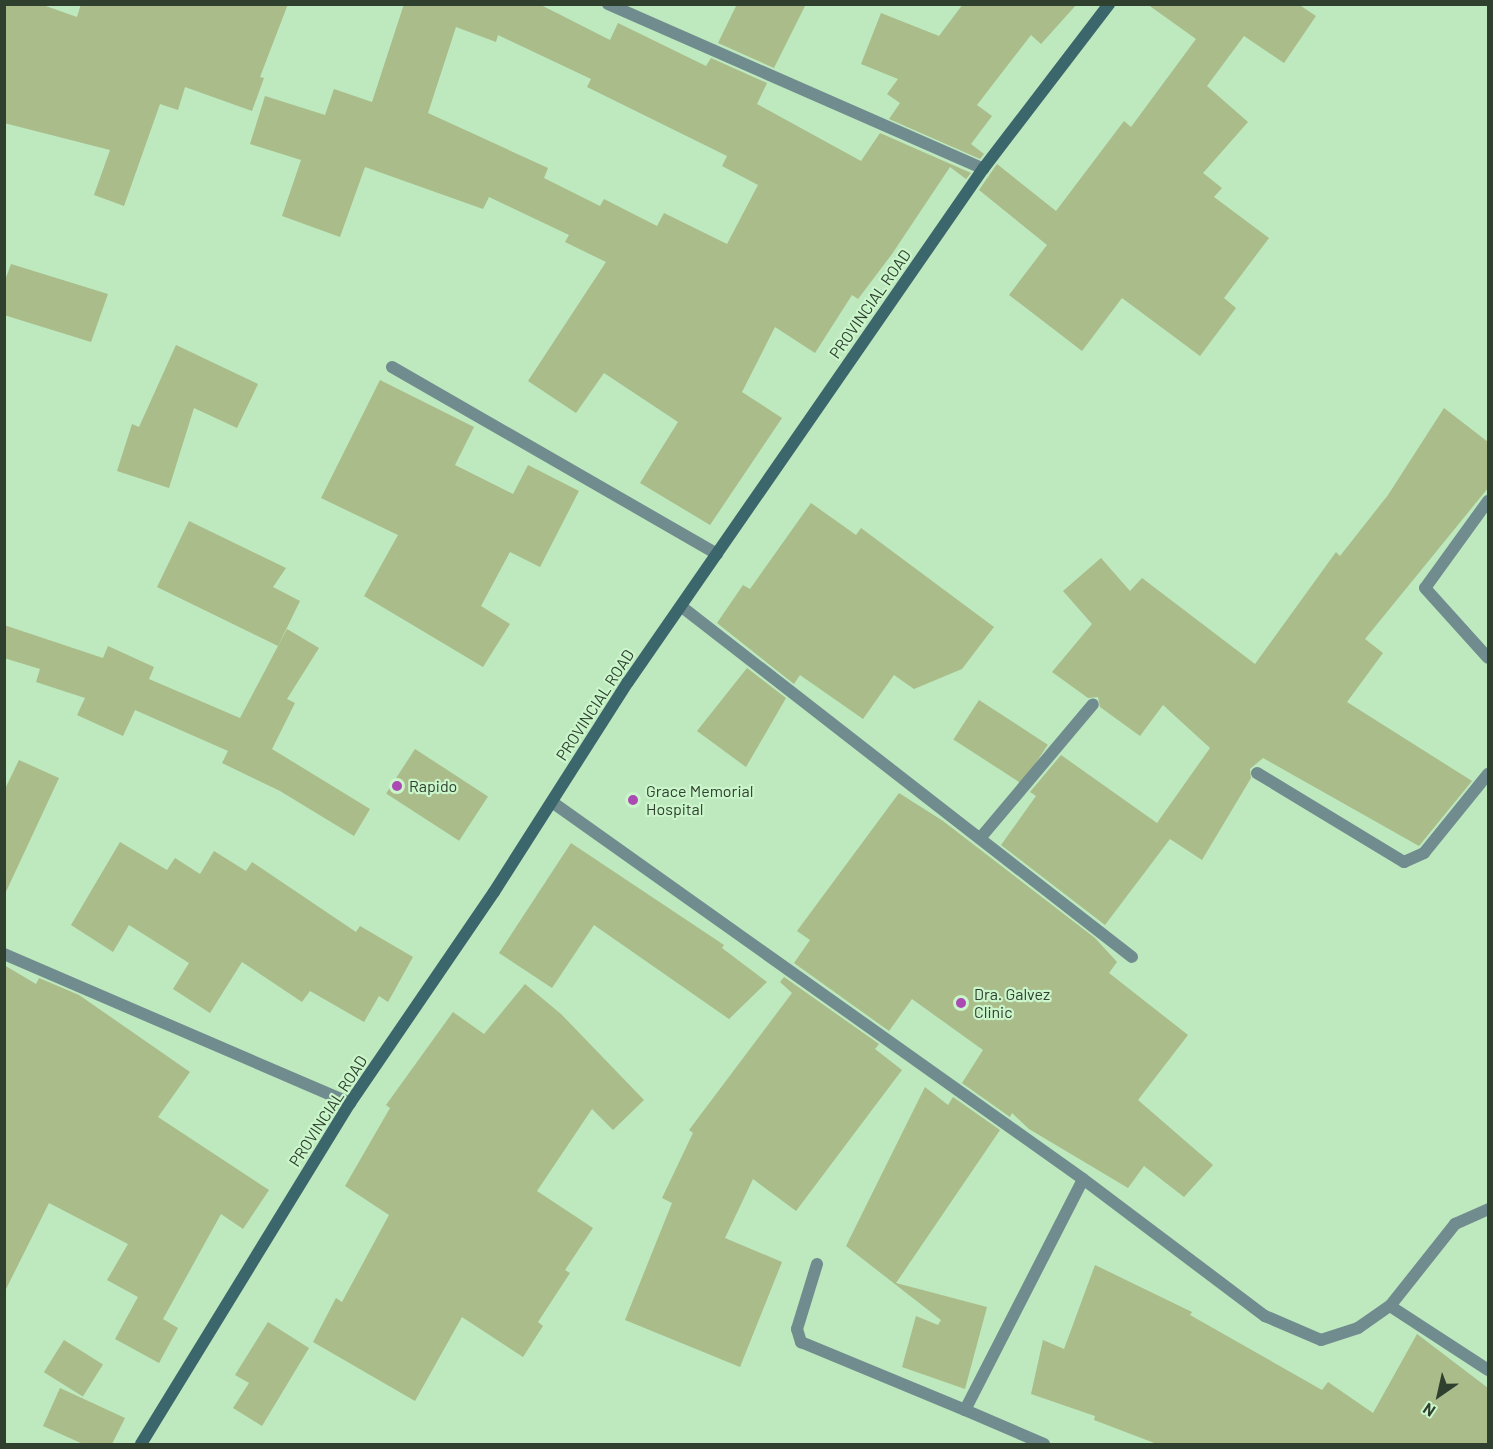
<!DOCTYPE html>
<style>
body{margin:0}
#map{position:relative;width:1493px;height:1449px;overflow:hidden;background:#bee8be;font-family:Barlow,sans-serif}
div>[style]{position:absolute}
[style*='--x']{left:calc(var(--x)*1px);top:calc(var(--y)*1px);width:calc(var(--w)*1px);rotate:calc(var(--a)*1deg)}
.building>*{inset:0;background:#a9bc8a;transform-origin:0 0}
.service>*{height:12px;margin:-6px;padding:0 6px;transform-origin:6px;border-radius:6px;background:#708c8f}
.minor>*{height:12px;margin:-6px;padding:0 6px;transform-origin:6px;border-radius:6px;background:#708c8f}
.secondary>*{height:12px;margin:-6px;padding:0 6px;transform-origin:6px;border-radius:6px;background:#3b666b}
.dots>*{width:16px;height:16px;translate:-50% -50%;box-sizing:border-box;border:3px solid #cbf5cb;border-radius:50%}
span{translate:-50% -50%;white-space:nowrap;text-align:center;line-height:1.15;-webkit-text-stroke:4.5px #cbf5cb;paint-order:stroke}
.street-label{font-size:16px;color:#2f402f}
.poi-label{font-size:16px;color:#2f402f}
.left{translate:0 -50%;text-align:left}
.frame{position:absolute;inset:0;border:6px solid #2f402f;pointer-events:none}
.north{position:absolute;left:1409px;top:1365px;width:60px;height:60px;-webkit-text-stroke:4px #cbf5cb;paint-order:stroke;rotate:214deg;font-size:16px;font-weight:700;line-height:24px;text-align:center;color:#2f402f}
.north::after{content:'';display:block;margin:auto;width:21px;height:27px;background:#2f402f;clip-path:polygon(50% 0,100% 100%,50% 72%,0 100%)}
</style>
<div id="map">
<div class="building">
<i style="clip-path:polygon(4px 4px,40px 4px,77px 17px,81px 4px,288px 4px,260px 77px,264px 78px,252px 111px,185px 87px,178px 110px,160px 104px,124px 206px,94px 195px,110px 150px,4px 123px)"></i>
<i style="clip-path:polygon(evenodd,404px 4px,539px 4px,610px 40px,618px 23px,706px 66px,711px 58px,767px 83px,757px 104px,861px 161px,880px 133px,971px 173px,966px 179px,950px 167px,892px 254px,858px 299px,852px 295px,815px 353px,775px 327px,742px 392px,782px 418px,710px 525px,640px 483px,678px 422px,604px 373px,576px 413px,528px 381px,606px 262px,565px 242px,569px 235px,489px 197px,483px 209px,365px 167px,340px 237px,282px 216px,301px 160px,250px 144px,265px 96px,325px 115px,334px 89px,372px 102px,404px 4px,456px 27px,496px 42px,498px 35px,591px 79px,587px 87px,727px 156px,722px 166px,758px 185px,727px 244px,664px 213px,657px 226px,604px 199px,600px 206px,544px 178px,548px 168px,428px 113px,456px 27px)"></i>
<i style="clip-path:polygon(737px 4px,806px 4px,774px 68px,718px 43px)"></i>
<i style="clip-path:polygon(963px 4px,1077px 4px,1041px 44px,1031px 35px,977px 105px,992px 116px,971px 144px,984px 154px,980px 159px,889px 119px,900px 103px,887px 94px,898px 79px,861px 64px,881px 13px,939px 36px)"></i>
<i style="clip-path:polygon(1147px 4px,1298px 4px,1316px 16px,1284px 63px,1244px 36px,1207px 86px,1248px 122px,1203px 173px,1222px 188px,1214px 197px,1269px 238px,1224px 298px,1236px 308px,1200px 356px,1122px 298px,1082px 351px,1009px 295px,1047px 245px,979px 190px,997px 164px,1056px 211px,1124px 121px,1131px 127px,1196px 39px)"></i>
<i style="clip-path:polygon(11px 264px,108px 294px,91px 342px,4px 315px,4px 283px)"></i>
<i style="clip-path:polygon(176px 345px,258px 384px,237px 428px,194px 408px,169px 488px,117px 471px,132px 424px,139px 427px)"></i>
<i style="clip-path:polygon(380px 380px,474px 427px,455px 465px,513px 494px,528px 465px,579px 491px,540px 567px,510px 552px,481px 606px,510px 624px,483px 667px,364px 596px,398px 535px,321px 498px)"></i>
<i style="clip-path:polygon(1444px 408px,1488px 442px,1488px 488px,1365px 639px,1383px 653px,1347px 702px,1472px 781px,1419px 846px,1263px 758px,1250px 769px,1251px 778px,1202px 860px,1170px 839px,1105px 925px,1001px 845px,1036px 796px,1030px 792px,1061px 755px,1157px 823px,1210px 748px,1163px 705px,1140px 736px,1100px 707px,1098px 697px,1088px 698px,1052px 672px,1092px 624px,1063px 591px,1101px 558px,1130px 591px,1142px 578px,1255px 664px,1336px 552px,1340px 556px,1388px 495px)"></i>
<i style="clip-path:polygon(811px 503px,856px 535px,861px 528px,994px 627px,962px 669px,914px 689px,894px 675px,863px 719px,800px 675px,794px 684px,717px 623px,743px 585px,750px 589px)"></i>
<i style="clip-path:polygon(189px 521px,286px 568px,273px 587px,300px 601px,278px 646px,157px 587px)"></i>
<i style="clip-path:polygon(4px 625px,103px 658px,108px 646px,154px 667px,149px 679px,240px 718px,287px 629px,319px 648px,287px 699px,295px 703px,272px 749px,370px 809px,354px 836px,280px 791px,222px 763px,228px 751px,135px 710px,123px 736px,77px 715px,85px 698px,36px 682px,40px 669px,4px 658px)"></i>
<i style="clip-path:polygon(747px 668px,786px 698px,746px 767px,697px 731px)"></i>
<i style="left:979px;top:700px;width:82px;height:47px;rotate:33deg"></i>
<i style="left:415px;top:749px;width:87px;height:53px;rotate:33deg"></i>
<i style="clip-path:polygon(19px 760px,59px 778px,4px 896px,4px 791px)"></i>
<i style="clip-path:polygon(899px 793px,943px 821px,1095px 938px,1117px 962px,1109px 973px,1188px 1035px,1138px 1100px,1213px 1165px,1184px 1197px,1144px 1166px,1128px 1188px,1029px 1129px,1012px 1113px,1010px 1117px,962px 1083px,983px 1050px,912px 999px,889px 1031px,794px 963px,810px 940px,797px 931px)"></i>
<i style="clip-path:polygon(120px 842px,167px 870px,175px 858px,200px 874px,214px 851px,246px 871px,252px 862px,356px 932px,360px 926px,413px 957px,388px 1002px,379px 996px,364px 1022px,310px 991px,302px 1002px,242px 962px,210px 1013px,173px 989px,189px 963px,129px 925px,113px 952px,71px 925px)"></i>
<i style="clip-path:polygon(571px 843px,724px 945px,722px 948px,767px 982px,729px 1019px,594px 925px,552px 988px,499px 953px)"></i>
<i style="clip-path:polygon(4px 965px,36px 984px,39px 978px,79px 995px,190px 1072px,158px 1117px,269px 1190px,243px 1229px,221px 1214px,163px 1319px,178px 1328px,159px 1363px,115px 1339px,138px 1297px,107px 1280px,128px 1244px,49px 1203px,4px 1293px)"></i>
<i style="clip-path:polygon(784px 977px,879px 1044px,875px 1049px,902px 1070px,796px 1211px,753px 1179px,725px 1238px,782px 1262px,740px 1367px,625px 1320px,672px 1203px,662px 1198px,693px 1133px,689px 1130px,792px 993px,780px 982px)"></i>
<i style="clip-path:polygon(525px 984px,561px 1014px,644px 1100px,613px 1130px,592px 1109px,537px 1191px,593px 1228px,565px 1270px,570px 1273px,538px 1322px,543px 1326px,523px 1357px,462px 1317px,415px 1401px,313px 1342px,336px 1298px,342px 1302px,389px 1215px,345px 1186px,390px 1108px,386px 1105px,453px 1012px,484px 1034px)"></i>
<i style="clip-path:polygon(925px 1087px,948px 1105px,953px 1097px,1000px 1130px,896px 1283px,987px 1307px,965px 1389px,902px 1367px,916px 1316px,938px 1325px,941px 1320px,846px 1246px)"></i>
<i style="clip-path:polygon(1095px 1265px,1192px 1312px,1190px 1315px,1322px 1390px,1328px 1382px,1373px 1413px,1417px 1334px,1488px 1388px,1488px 1444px,1157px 1444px,1094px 1420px,1095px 1416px,1031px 1394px,1043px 1340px,1064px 1349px)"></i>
<i style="clip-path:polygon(268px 1322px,309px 1348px,262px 1426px,233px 1408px,249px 1383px,235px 1375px)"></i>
<i style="left:64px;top:1340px;width:46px;height:38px;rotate:32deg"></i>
<i style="clip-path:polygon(60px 1388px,125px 1418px,112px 1444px,83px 1444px,43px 1426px)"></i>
</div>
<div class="service">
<i style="--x:982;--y:836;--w:172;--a:-49.9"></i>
</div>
<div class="minor">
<i style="--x:608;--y:4;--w:410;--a:23.7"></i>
<i style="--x:392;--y:367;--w:375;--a:29.9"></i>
<i style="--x:1488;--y:501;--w:107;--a:125.9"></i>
<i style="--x:1425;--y:588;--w:94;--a:48"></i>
<i style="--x:682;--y:607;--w:570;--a:37.87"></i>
<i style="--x:1257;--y:773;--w:172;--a:31.2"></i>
<i style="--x:1404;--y:862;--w:22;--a:-24"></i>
<i style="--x:1424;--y:853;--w:102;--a:-51"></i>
<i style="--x:552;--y:802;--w:651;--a:35.37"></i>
<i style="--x:1083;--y:1179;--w:228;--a:37"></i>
<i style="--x:1265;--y:1316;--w:61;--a:23.2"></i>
<i style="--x:1321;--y:1340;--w:39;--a:-18"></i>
<i style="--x:1358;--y:1328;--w:39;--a:-35"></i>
<i style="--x:1390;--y:1306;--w:105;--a:-51.6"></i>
<i style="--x:1455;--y:1224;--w:36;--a:-24"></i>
<i style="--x:4;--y:954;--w:377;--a:23.3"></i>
<i style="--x:817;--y:1264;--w:68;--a:107.1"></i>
<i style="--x:797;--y:1329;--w:14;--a:73"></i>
<i style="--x:801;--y:1342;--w:178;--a:22.5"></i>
<i style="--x:1390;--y:1306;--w:117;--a:33.1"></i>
<i style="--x:1044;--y:1444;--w:86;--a:-156.7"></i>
<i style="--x:965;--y:1410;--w:259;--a:-62.9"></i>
</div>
<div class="secondary">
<i style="--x:141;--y:1444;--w:400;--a:-58.5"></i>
<i style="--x:350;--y:1103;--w:255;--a:-55.7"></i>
<i style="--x:494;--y:892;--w:249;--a:-57.5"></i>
<i style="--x:628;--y:682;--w:624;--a:-55.32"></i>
<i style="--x:983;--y:169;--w:208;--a:-52.6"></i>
</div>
<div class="dots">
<i style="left:397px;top:786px;background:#aa4ab2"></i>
<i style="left:633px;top:800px;background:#aa4ab2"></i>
<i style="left:961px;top:1003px;background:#aa4ab2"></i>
</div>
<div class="street-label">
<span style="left:870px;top:304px;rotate:-55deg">PROVINCIAL ROAD</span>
<span style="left:595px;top:705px;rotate:-57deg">PROVINCIAL ROAD</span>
<span style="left:328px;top:1111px;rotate:-57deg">PROVINCIAL ROAD</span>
</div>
<div class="poi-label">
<span class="left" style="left:409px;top:786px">Rapido</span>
<span class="left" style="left:646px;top:800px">Grace Memorial<br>Hospital</span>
<span class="left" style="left:974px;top:1003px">Dra. Galvez<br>Clinic</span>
</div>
<div class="frame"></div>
<div class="north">N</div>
</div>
